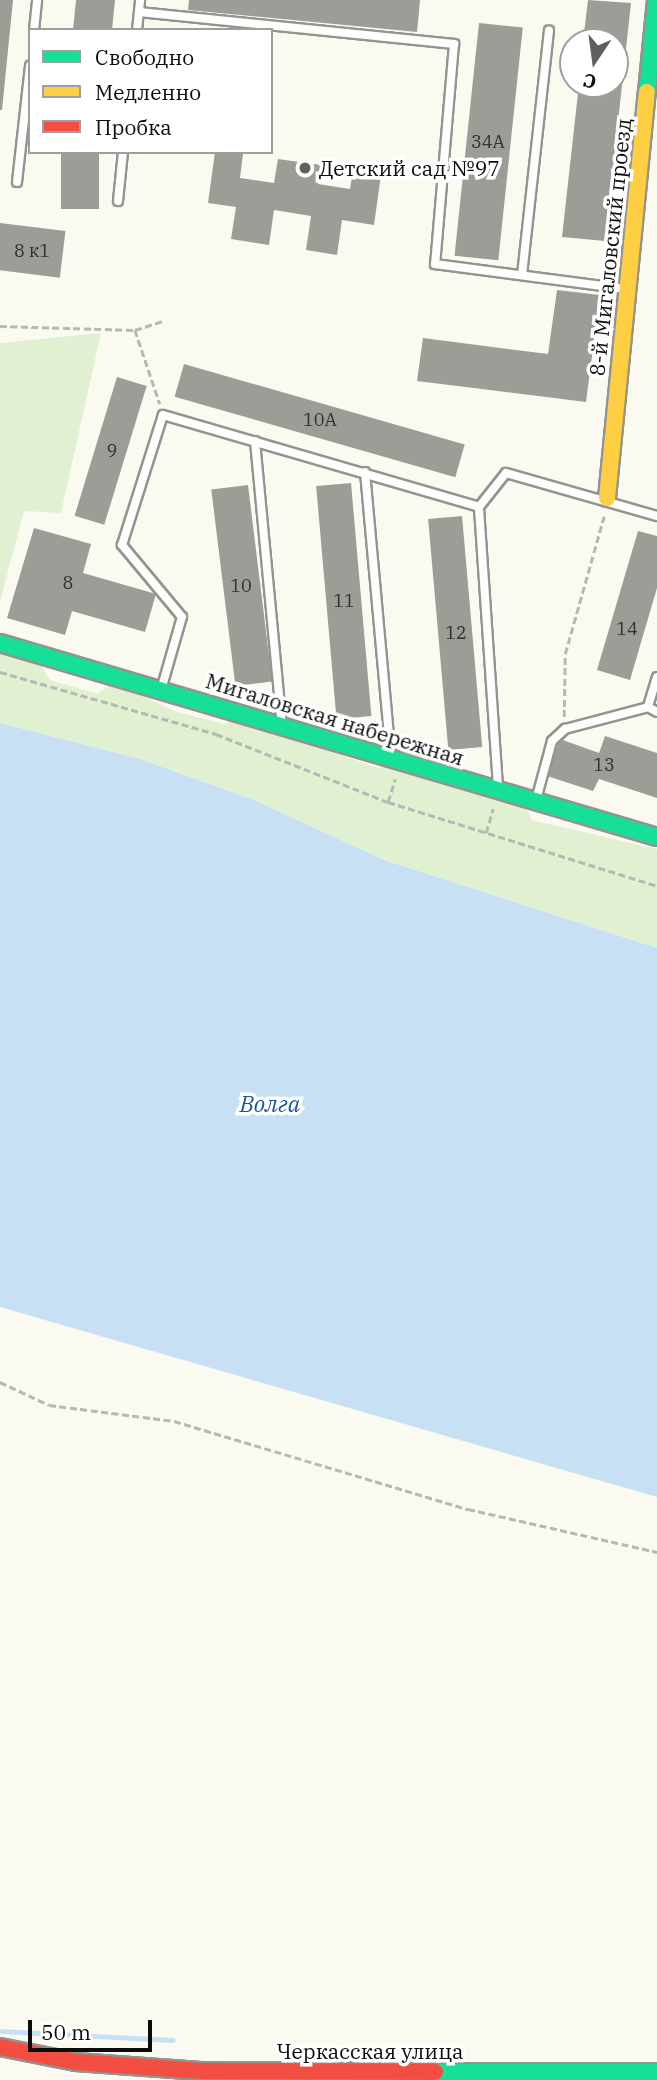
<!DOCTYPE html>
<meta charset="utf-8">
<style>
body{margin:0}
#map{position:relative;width:657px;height:2080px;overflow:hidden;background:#fbfaf0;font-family:"IBM Plex Serif",serif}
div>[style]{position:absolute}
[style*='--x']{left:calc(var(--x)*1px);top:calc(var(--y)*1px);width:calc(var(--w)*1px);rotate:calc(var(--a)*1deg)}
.green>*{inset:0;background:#e1f0d1}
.water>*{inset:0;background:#c8e0f4}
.stream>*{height:5px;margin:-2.5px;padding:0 2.5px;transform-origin:2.5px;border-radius:2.5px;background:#c8e0f4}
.building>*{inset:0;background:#9e9c96;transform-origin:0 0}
.path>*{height:2.5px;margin-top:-1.25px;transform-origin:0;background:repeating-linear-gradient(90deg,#b7b7b5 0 7px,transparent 0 10.5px)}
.roads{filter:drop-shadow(2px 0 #94938f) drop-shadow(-2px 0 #94938f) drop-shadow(0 2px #94938f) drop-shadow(0 -2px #94938f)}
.lane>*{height:8px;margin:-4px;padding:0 4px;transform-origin:4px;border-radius:4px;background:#fefefd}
.fast>*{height:16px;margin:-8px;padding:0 8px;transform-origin:8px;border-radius:8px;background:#16e098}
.slow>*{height:16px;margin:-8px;padding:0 8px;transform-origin:8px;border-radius:8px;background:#ffcf43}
.jam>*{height:16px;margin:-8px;padding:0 8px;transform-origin:8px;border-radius:8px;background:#f24e42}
.dots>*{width:19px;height:19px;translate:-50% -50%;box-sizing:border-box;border:4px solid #fff;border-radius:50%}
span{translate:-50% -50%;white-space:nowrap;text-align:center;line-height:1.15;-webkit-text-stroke:7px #fff;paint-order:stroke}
.number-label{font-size:18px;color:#30302e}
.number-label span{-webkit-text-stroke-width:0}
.poi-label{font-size:21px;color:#0c0c0c}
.left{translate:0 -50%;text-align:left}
.street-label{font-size:21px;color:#0c0c0c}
.water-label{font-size:23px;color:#17549c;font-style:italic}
.legend{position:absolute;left:28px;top:28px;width:245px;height:126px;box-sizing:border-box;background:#fff;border:2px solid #9e9e9e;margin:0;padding:9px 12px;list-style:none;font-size:21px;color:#0c0c0c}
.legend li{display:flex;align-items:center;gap:14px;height:35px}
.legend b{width:35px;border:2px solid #9e9e9e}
.north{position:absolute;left:559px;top:28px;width:70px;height:70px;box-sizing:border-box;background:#fff;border:2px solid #9e9e9e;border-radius:50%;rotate:193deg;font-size:19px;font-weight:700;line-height:28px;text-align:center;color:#0c0c0c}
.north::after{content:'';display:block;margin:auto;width:24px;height:32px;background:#605f5c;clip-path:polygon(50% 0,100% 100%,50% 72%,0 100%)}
.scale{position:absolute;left:28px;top:2020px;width:124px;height:32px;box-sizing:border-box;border:4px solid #0c0c0c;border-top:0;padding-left:9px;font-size:21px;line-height:24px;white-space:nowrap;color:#0c0c0c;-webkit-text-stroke:5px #fff;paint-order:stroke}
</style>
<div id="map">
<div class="green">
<i style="clip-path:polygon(101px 333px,61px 513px,24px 511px,0 602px,0 343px)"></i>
<i style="clip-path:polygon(0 653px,37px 659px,50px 680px,98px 694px,114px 682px,175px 711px,224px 724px,238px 718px,378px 768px,387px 763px,524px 804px,532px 820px,657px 849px,657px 948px,384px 860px,254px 800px,140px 759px,0 723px)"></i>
</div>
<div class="water">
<i style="clip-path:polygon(0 723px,140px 759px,254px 800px,384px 860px,657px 948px,657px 1497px,0 1307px)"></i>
</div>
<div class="stream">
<i style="--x:0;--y:2031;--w:173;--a:3"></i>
</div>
<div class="building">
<i style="clip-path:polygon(0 0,13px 0,2px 110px,0 110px)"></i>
<i style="clip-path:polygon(76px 0,115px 0,112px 30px,73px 30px)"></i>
<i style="clip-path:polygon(189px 0,420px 0,417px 32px,188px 10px)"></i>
<i style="clip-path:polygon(588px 0,631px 3px,605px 241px,562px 237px,579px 84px,615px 84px,615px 42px,583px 42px)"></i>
<i style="left:479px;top:23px;width:44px;height:234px;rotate:6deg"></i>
<i style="left:61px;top:152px;width:38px;height:57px"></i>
<i style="clip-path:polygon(215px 152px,243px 154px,240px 178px,274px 183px,278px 159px,321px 165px,318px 184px,350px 189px,353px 171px,381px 175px,374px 225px,342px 220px,337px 255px,306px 250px,311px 216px,274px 210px,269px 245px,231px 239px,236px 207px,208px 203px)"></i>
<i style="left:0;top:223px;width:66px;height:47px;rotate:7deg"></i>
<i style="clip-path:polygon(557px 290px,600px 295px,586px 402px,417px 381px,423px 338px,548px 354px)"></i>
<i style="left:184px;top:364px;width:292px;height:34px;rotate:16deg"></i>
<i style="left:117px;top:377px;width:31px;height:145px;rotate:17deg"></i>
<i style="left:351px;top:483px;width:234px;height:35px;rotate:85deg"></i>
<i style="left:248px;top:485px;width:198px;height:37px;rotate:83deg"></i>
<i style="left:462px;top:516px;width:232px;height:34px;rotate:85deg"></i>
<i style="clip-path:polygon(34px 528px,91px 544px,83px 573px,156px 594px,145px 632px,72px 611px,65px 635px,7px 618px)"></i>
<i style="clip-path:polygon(638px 531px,657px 536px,657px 588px,630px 680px,597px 670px)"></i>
<i style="clip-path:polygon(605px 736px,657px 753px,657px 798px,599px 779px,593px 791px,547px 776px,560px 739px,599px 753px)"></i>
</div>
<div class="path">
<i style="--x:0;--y:326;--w:135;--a:1.7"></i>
<i style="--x:135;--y:330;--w:78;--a:71.3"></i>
<i style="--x:135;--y:330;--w:29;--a:-18"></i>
<i style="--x:0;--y:672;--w:225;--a:16"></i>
<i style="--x:216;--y:734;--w:185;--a:21.6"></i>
<i style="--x:388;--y:802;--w:282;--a:17.3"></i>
<i style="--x:564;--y:717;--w:63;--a:-89.1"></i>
<i style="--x:565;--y:654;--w:143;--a:-74.2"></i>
<i style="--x:388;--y:802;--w:24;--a:-73"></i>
<i style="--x:486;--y:833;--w:25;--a:-74"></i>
<i style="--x:0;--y:1382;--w:54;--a:25.1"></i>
<i style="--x:49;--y:1405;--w:126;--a:7.3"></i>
<i style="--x:174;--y:1421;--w:307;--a:16.7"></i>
<i style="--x:468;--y:1509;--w:194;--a:12.8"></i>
</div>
<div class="roads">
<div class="lane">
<i style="--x:139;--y:12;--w:317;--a:5.8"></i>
<i style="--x:454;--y:44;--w:221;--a:94.9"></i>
<i style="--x:435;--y:264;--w:192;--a:7.5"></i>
<i style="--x:34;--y:30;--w:30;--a:-84"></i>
<i style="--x:137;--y:30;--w:30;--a:-84"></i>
<i style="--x:17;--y:182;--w:117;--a:-83.6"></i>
<i style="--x:118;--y:201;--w:49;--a:-84.2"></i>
<i style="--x:522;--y:275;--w:246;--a:-83.7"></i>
<i style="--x:255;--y:441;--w:284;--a:84.6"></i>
<i style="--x:365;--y:472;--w:284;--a:84.8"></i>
<i style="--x:657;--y:677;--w:31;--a:107"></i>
<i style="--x:648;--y:707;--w:10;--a:29"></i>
<i style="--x:161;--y:690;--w:76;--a:-74"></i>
<i style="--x:182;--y:617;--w:94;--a:-129.8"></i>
<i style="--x:122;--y:545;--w:136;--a:-72.5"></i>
<i style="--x:163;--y:415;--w:329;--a:16.2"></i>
<i style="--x:498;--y:787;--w:281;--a:-93.9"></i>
<i style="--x:479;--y:507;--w:43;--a:-51.5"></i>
<i style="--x:506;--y:473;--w:157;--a:15.9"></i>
<i style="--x:536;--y:800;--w:61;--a:-74.8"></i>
<i style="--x:552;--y:741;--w:18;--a:-43"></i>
<i style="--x:565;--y:729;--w:86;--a:-14.8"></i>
</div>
<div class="fast">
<i style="--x:647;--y:92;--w:92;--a:-84.4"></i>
<i style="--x:0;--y:643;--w:685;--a:16.45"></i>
<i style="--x:435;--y:2072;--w:222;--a:0"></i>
</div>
<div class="slow">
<i style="--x:607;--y:498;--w:408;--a:-84.4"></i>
</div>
<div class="jam">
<i style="--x:0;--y:2047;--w:77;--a:11.2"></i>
<i style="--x:76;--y:2062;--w:125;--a:4.1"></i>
<i style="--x:201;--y:2071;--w:234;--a:0.2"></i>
</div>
</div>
<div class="dots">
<i style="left:305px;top:168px;background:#605f5c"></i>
</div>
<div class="number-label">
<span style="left:488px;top:142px">34А</span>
<span style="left:32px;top:251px">8 к1</span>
<span style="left:320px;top:420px">10А</span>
<span style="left:112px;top:451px">9</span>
<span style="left:68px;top:583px">8</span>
<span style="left:241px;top:586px">10</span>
<span style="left:344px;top:601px">11</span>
<span style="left:627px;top:629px">14</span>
<span style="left:456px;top:633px">12</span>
<span style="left:604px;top:765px">13</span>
</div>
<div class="poi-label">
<span class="left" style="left:319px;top:168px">Детский сад №97</span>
</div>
<div class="street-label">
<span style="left:610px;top:247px;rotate:-84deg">8-й Мигаловский проезд</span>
<span style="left:335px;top:719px;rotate:17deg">Мигаловская набережная</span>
<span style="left:370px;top:2051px">Черкасская улица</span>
</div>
<div class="water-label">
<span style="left:270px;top:1103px">Волга</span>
</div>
<ul class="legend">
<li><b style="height:9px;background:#16e098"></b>Свободно</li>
<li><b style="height:9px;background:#ffcf43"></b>Медленно</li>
<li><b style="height:9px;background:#f24e42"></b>Пробка</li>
</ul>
<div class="north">С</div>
<div class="scale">50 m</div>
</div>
